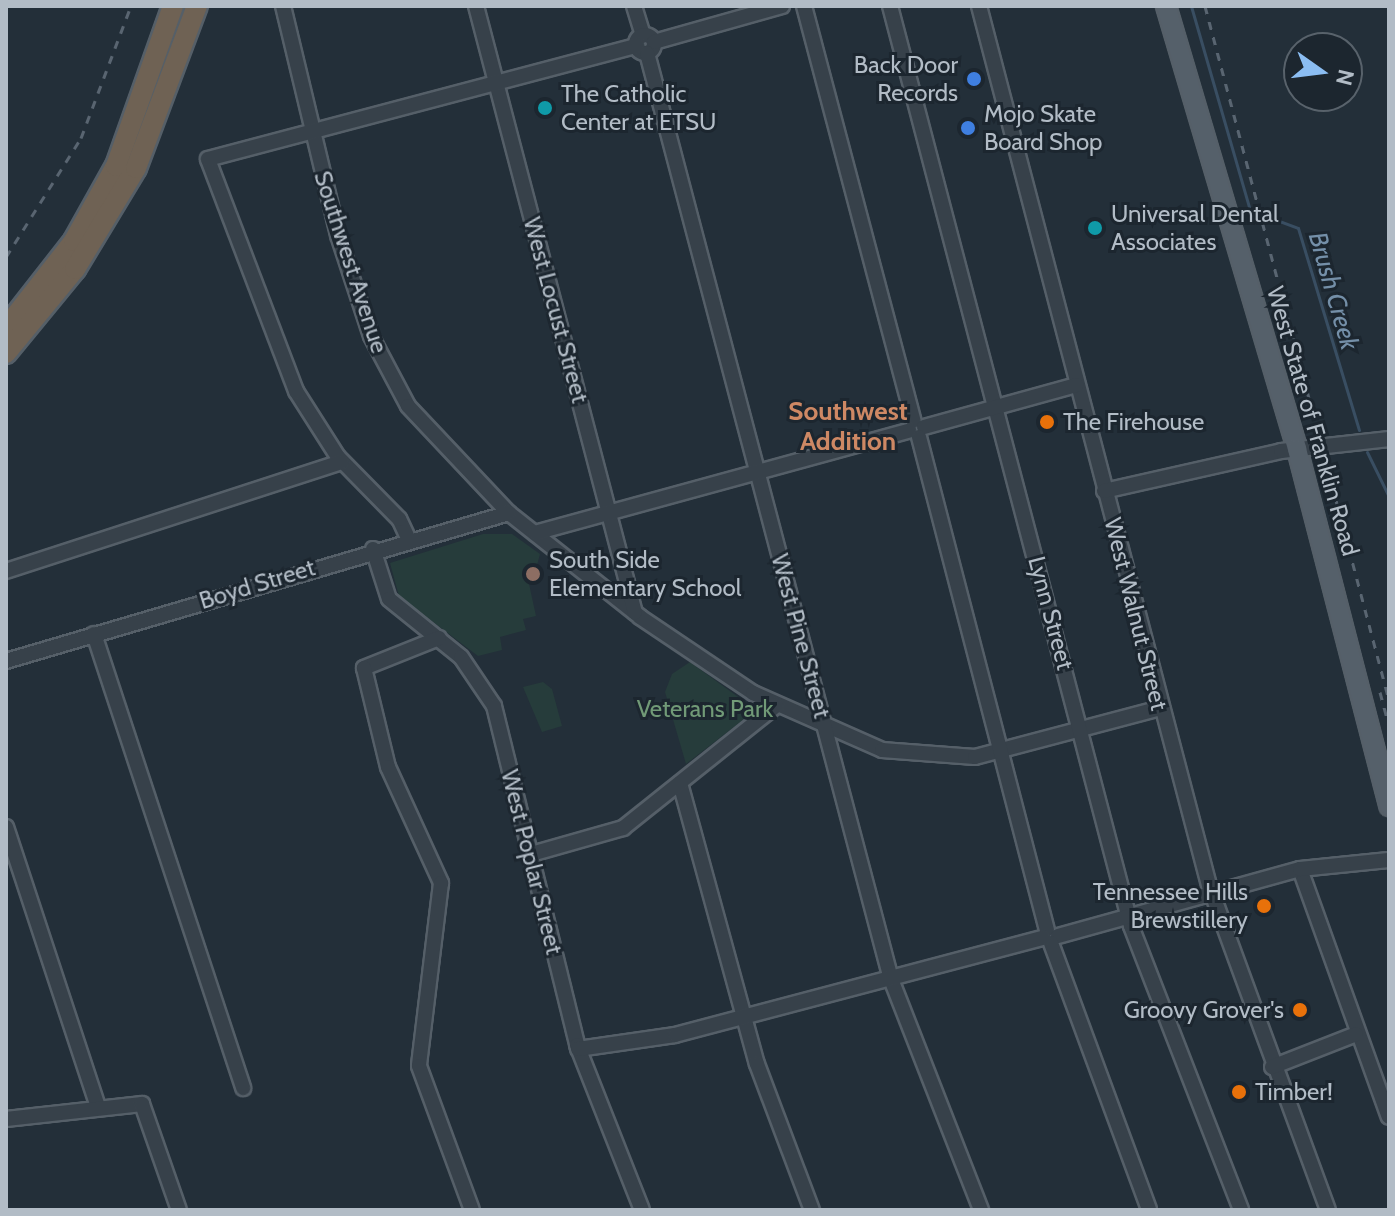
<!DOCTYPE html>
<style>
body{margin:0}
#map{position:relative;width:1395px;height:1216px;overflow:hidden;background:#232f39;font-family:Cabin,sans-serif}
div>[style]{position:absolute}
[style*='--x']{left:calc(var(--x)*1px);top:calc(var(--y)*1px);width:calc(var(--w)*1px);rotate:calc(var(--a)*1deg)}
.green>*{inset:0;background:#263c3b}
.stream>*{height:3px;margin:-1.5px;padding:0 1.5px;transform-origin:1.5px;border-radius:1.5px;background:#394e62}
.roads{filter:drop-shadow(2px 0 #555f68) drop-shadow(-2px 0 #555f68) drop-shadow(0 2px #555f68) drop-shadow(0 -2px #555f68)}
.minor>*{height:14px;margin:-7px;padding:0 7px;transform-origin:7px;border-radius:7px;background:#37414a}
.minor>.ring{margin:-7px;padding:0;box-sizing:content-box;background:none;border:14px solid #37414a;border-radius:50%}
.major>*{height:18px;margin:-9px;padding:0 9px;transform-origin:9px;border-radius:9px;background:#55606a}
.highway>*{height:20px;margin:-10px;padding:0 10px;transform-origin:10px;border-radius:10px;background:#6f6254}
.rail>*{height:3px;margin-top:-1.5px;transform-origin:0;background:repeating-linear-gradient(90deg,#596571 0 8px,transparent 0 16px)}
.dots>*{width:22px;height:22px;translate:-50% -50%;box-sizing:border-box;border:4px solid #1c262f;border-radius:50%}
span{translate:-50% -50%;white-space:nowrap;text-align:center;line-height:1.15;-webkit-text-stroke:6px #1c262f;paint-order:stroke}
.poi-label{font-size:24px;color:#b2bcc6}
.right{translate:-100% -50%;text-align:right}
.left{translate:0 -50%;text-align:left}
.street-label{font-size:24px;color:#b2bcc6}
.park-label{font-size:24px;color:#719a77}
.water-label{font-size:26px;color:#748fa8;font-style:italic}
.neighbourhood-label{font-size:26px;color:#ce8864;font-weight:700}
.frame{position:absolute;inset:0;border:8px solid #b2bcc6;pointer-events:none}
.north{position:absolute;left:1283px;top:32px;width:80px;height:80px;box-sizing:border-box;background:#1c262f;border:2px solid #58626b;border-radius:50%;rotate:104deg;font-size:22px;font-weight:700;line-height:32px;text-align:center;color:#b2bcc6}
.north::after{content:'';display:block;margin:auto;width:28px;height:36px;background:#8bbdf2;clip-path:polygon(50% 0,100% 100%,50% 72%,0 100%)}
</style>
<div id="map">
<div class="green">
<i style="clip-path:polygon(483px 534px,512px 534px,540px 554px,536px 569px,526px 570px,536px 616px,523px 619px,526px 630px,500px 637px,502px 650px,478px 656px,399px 596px,390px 563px)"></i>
<i style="clip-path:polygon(690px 662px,756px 710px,686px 764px,665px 692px,672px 674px)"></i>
<i style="clip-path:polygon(543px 682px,552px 689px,562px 726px,542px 732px,523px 687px)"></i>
</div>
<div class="stream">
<i style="--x:1191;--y:6;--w:212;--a:73.9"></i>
<i style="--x:1250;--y:210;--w:51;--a:20.6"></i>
<i style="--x:1298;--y:228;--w:211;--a:73.2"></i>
<i style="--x:1367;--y:452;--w:50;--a:63.9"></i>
</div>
<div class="roads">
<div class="minor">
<i style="--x:283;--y:6;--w:236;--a:76.5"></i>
<i style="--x:338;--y:235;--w:106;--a:71.9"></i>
<i style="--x:371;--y:336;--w:79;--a:62.1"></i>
<i style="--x:408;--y:406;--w:147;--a:46.7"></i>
<i style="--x:509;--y:513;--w:167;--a:38.4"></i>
<i style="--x:640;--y:617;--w:136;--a:33.9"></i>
<i style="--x:753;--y:693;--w:141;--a:23.8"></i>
<i style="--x:882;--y:750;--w:93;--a:4.3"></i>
<i style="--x:975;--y:757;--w:191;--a:-14.8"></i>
<i style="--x:476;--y:6;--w:627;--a:75.32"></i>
<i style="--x:634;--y:6;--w:31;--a:73"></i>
<i style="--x:804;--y:6;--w:429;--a:75.2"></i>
<i style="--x:890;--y:6;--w:951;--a:75.32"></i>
<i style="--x:1131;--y:926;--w:305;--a:68.8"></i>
<i style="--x:979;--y:6;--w:909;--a:75.34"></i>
<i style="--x:1209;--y:885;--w:346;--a:69.9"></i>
<i class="ring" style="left:636px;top:35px;width:4px;height:4px"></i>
<i style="--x:654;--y:42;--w:133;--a:-15.7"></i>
<i style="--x:647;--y:53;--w:958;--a:75.24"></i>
<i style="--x:891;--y:979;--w:248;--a:68.7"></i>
<i style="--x:924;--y:427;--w:158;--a:-15.4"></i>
<i style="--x:919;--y:437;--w:509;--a:75.45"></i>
<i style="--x:1104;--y:491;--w:181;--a:-12.7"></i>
<i style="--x:1281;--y:451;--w:109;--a:-6.3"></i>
<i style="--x:535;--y:533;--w:388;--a:-15.3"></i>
<i style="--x:409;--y:540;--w:23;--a:-115"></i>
<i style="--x:399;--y:519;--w:87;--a:-134.5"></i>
<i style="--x:338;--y:457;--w:78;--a:-122.5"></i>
<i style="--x:296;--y:391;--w:248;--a:-110.8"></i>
<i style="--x:208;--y:159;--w:444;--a:-14.8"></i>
<i style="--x:373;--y:549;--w:52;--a:72.3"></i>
<i style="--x:389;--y:599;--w:92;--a:38.9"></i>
<i style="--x:461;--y:657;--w:59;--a:56"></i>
<i style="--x:494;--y:706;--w:349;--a:76.2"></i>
<i style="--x:577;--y:1045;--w:177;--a:68.5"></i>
<i style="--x:6;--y:571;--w:353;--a:-18"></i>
<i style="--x:94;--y:634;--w:478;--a:71.8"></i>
<i style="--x:439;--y:638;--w:81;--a:158.2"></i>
<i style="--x:364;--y:668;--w:102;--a:76.4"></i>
<i style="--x:388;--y:767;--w:128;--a:65.4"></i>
<i style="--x:441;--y:883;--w:184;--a:96.9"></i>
<i style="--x:419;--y:1066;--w:153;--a:69.8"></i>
<i style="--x:6;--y:661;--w:524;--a:-16.4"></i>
<i style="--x:680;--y:783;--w:291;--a:74.7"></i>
<i style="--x:757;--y:1064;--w:156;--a:69.4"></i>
<i style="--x:6;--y:827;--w:295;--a:71.8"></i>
<i style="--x:531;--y:854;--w:96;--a:-15.8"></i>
<i style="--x:623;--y:828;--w:196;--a:-38.6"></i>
<i style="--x:1300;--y:869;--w:263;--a:70.3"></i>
<i style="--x:1058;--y:936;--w:251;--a:-15.5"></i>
<i style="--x:1300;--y:869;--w:89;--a:-5.8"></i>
<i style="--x:1051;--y:943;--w:284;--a:69.8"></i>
<i style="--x:578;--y:1049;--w:98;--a:-8.2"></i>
<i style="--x:675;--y:1035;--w:381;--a:-14.8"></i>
<i style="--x:1272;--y:1067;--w:90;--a:-21.4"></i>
<i style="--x:6;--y:1119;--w:137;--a:-6.3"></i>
<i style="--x:142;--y:1104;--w:112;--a:70.8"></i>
</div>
<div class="major">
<i style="--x:1166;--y:6;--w:462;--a:73.5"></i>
<i style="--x:1297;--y:449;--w:369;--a:75.5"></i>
</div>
<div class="highway">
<i style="--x:6;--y:328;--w:110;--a:-52"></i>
<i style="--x:74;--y:241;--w:86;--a:-60.8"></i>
<i style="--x:116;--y:166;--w:170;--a:-70.4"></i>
<i style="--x:6;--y:353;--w:109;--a:-50.6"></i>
<i style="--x:75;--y:269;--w:118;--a:-58.9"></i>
<i style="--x:136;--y:168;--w:173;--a:-69.4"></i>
</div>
</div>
<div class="rail">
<i style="--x:1205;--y:6;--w:718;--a:75.15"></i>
<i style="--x:6;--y:257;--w:141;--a:-57.8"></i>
<i style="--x:81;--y:138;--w:141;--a:-69.3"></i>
<i style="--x:1380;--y:692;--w:35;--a:75"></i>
</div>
<div class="dots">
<i style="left:974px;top:79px;background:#3f7fe0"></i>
<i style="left:545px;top:108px;background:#0f9aa8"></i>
<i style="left:968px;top:128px;background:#3f7fe0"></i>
<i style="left:1095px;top:228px;background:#0f9aa8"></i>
<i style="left:1047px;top:422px;background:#e8710a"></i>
<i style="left:533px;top:574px;background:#8d6e63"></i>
<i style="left:1264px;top:906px;background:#e8710a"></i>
<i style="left:1300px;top:1010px;background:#e8710a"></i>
<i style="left:1239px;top:1092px;background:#e8710a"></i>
</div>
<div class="poi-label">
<span class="right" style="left:958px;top:79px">Back Door<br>Records</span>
<span class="left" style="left:561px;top:108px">The Catholic<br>Center at ETSU</span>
<span class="left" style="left:984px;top:128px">Mojo Skate<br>Board Shop</span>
<span class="left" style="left:1111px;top:228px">Universal Dental<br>Associates</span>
<span class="left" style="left:1063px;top:422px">The Firehouse</span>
<span class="left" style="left:549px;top:574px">South Side<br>Elementary School</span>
<span class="right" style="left:1248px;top:906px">Tennessee Hills<br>Brewstillery</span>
<span class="right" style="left:1284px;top:1010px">Groovy Grover's</span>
<span class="left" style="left:1255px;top:1092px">Timber!</span>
</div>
<div class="street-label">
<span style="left:351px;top:262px;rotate:72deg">Southwest Avenue</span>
<span style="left:556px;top:310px;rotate:75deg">West Locust Street</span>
<span style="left:1313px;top:421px;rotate:74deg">West State of Franklin Road</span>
<span style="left:257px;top:584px;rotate:-17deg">Boyd Street</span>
<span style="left:1051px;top:613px;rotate:75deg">Lynn Street</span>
<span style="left:1136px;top:614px;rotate:76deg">West Walnut Street</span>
<span style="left:801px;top:636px;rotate:75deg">West Pine Street</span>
<span style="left:532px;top:862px;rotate:76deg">West Poplar Street</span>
</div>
<div class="park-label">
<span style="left:705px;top:709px">Veterans Park</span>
</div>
<div class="water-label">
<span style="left:1333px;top:291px;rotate:74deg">Brush Creek</span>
</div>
<div class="neighbourhood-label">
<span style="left:848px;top:427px">Southwest<br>Addition</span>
</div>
<div class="frame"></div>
<div class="north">N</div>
</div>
